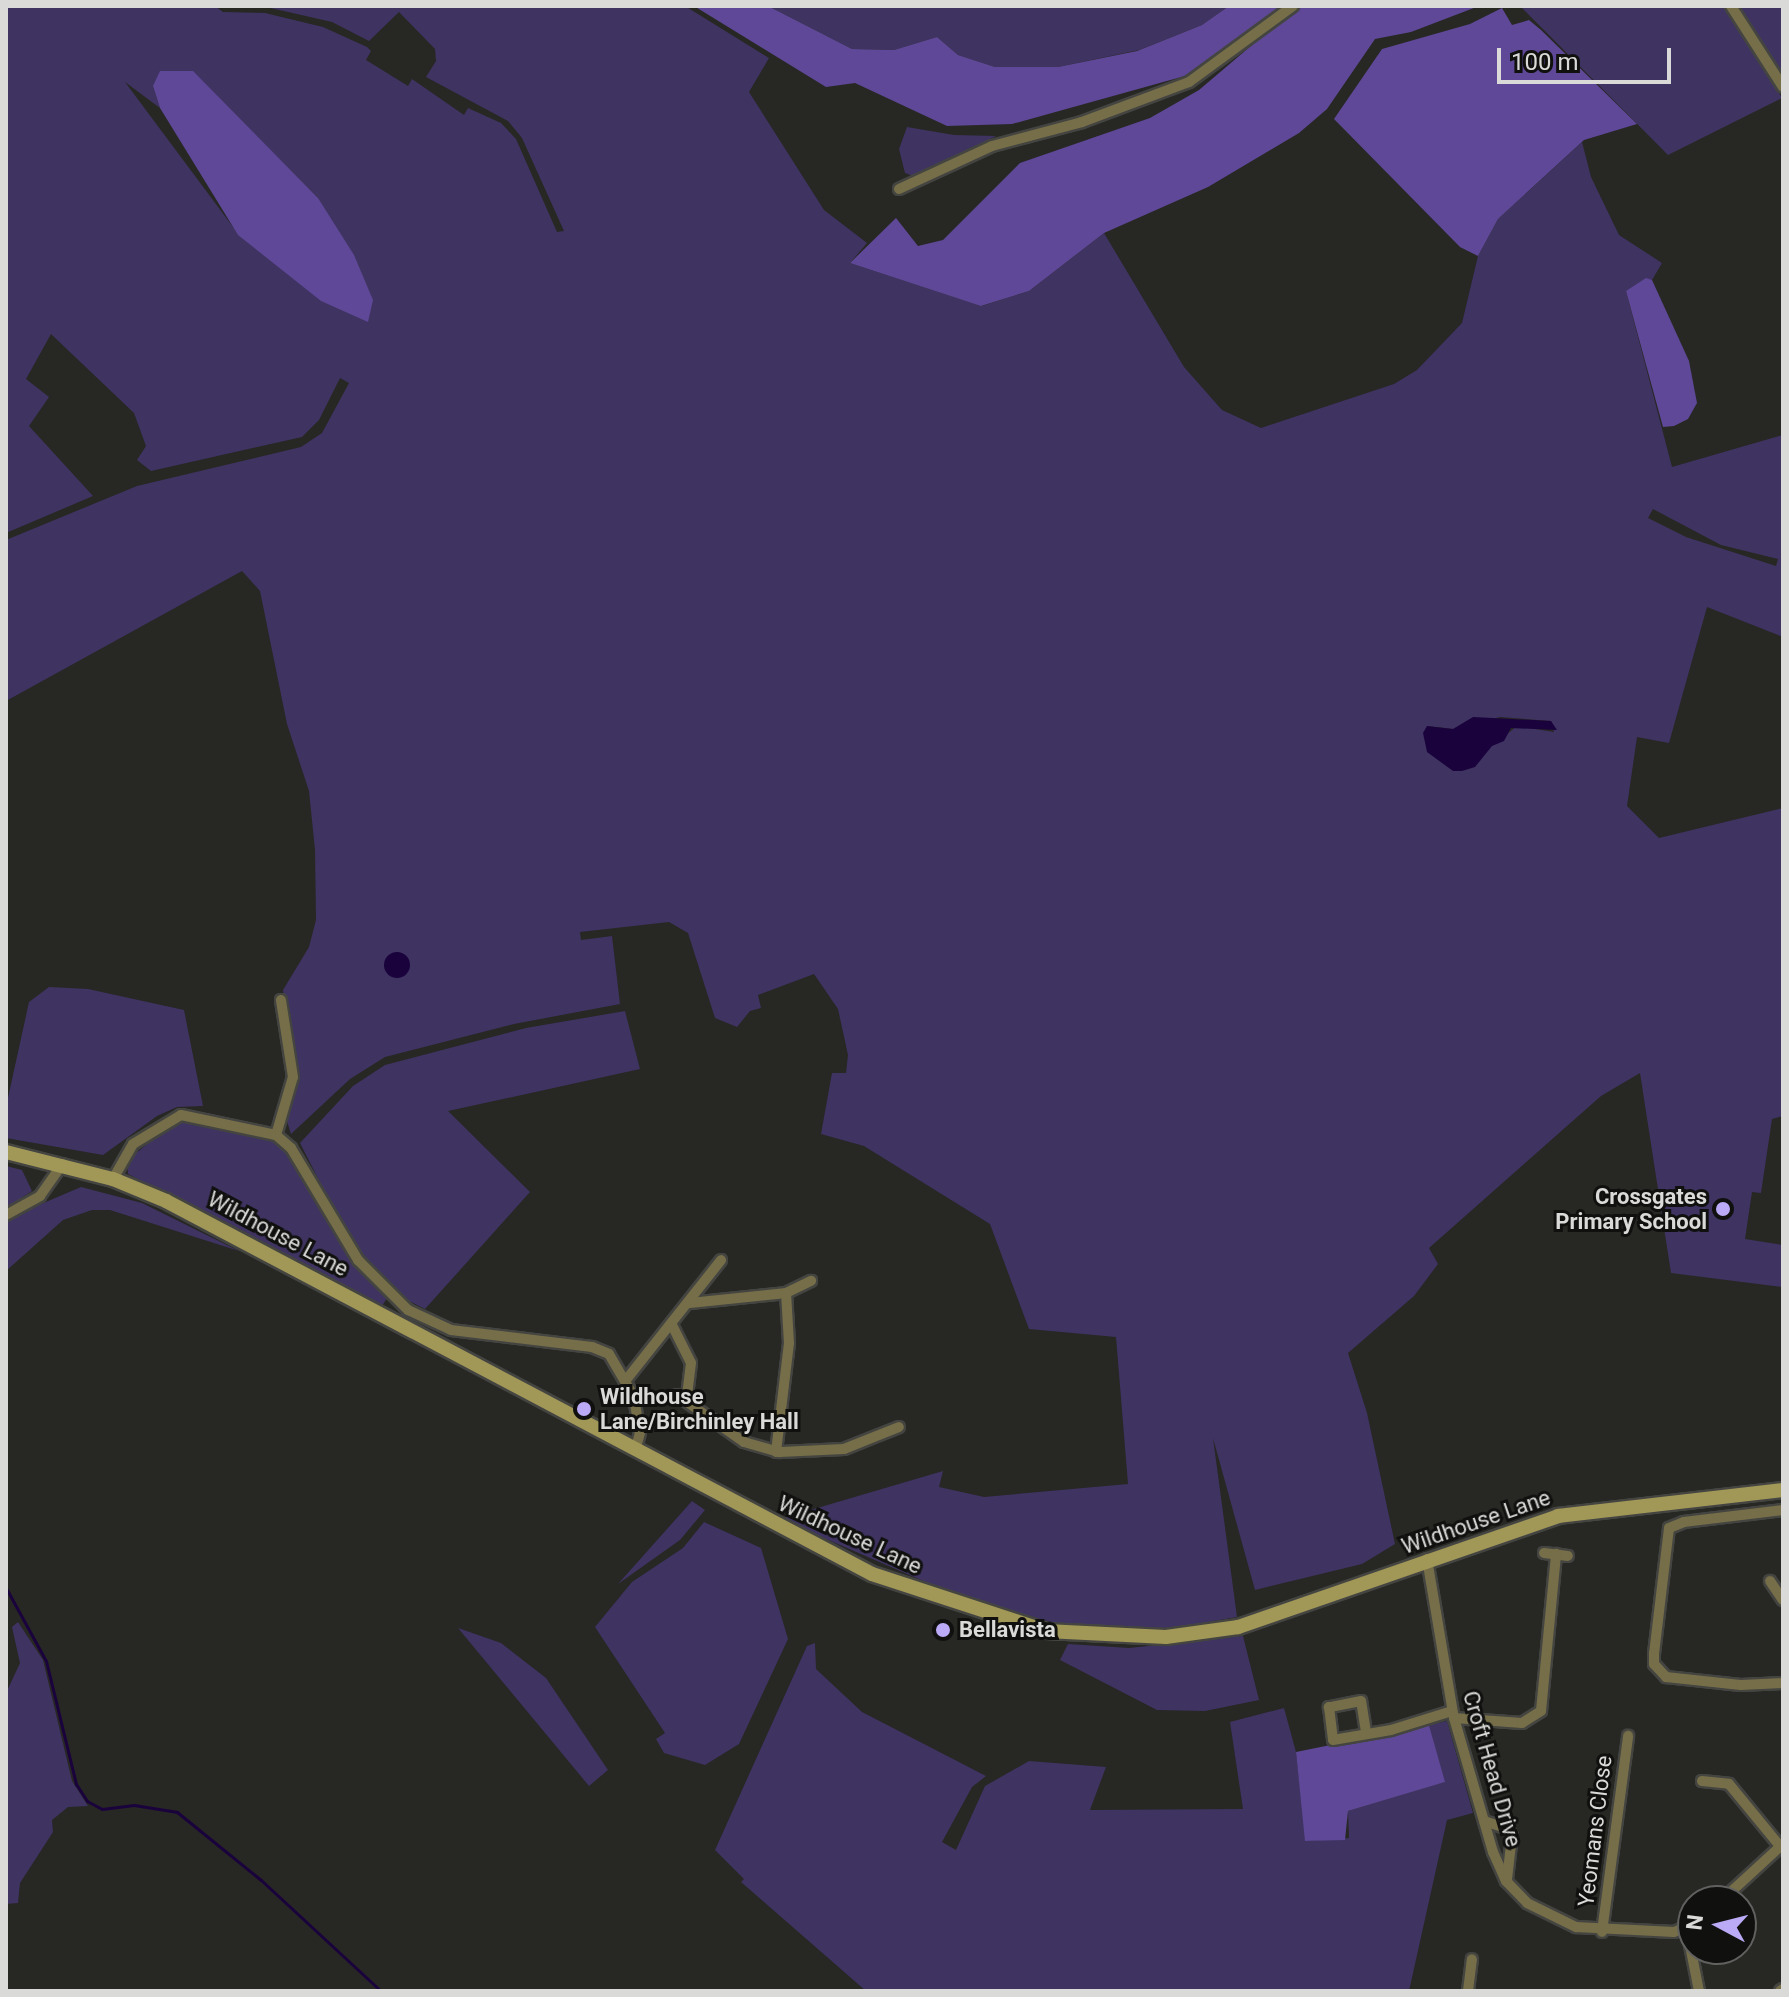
<!DOCTYPE html>
<style>
body{margin:0}
#map{position:relative;width:1789px;height:1997px;overflow:hidden;background:#272724;font-family:Roboto,sans-serif}
div>[style]{position:absolute}
[style*='--x']{left:calc(var(--x)*1px);top:calc(var(--y)*1px);width:calc(var(--w)*1px);rotate:calc(var(--a)*1deg)}
.green>*{inset:0;background:#3f3361}
.forest>*{inset:0;background:#5e4897}
.water>*{inset:0;background:#1a033c}
.round{border-radius:50%}
.stream>*{height:3px;margin:-1.5px;padding:0 1.5px;transform-origin:1.5px;border-radius:1.5px;background:#1a033c}
.roads{filter:drop-shadow(2px 0 #444441) drop-shadow(-2px 0 #444441) drop-shadow(0 2px #444441) drop-shadow(0 -2px #444441)}
.street>*{height:10px;margin:-5px;padding:0 5px;transform-origin:5px;border-radius:5px;background:#756e48}
.secondary>*{height:14px;margin:-7px;padding:0 7px;transform-origin:7px;border-radius:7px;background:#a19757}
.dots>*{width:22px;height:22px;translate:-50% -50%;box-sizing:border-box;border:4px solid #10100f;border-radius:50%}
span{translate:-50% -50%;white-space:nowrap;text-align:center;line-height:1.15;-webkit-text-stroke:6px #10100f;paint-order:stroke}
.poi-label{font-size:22px;color:#dadad9;font-weight:700}
.right{translate:-100% -50%;text-align:right}
.left{translate:0 -50%;text-align:left}
.street-label{font-size:22px;color:#dadad9}
.frame{position:absolute;inset:0;border:8px solid #dadad9;pointer-events:none}
.north{position:absolute;left:1677px;top:1885px;width:80px;height:80px;box-sizing:border-box;background:#10100f;border:2px solid #616160;border-radius:50%;rotate:277deg;font-size:22px;font-weight:700;line-height:32px;text-align:center;color:#dadad9}
.north::after{content:'';display:block;margin:auto;width:28px;height:36px;background:#bbaaf6;clip-path:polygon(50% 0,100% 100%,50% 72%,0 100%)}
.scale{position:absolute;left:1497px;top:48px;width:174px;height:36px;box-sizing:border-box;border:4px solid #dadad9;border-top:0;padding-left:10px;font-size:24px;line-height:28px;white-space:nowrap;color:#dadad9;-webkit-text-stroke:6px #10100f;paint-order:stroke}
</style>
<div id="map">
<div class="green">
<i style="clip-path:polygon(evenodd,6px 6px,215px 6px,223px 12px,265px 13px,323px 27px,367px 47px,371px 51px,366px 60px,408px 86px,412px 79px,464px 115px,468px 108px,501px 123px,516px 139px,557px 232px,564px 231px,522px 138px,508px 121px,426px 77px,436px 61px,435px 49px,399px 12px,369px 41px,332px 22px,262px 6px,685px 6px,769px 58px,749px 92px,824px 210px,867px 243px,850px 263px,982px 306px,1029px 291px,1104px 233px,1184px 367px,1222px 410px,1261px 428px,1394px 384px,1417px 370px,1462px 323px,1478px 256px,1498px 219px,1582px 142px,1591px 177px,1619px 235px,1662px 263px,1652px 280px,1626px 291px,1672px 467px,1783px 435px,1783px 637px,1707px 607px,1669px 743px,1637px 737px,1627px 806px,1659px 838px,1783px 808px,1783px 1116px,1772px 1119px,1761px 1193px,1752px 1192px,1745px 1239px,1783px 1245px,1783px 1287px,1671px 1273px,1640px 1073px,1601px 1096px,1429px 1248px,1438px 1264px,1414px 1296px,1348px 1353px,1367px 1413px,1395px 1544px,1362px 1564px,1255px 1590px,1213px 1438px,1237px 1617px,1168px 1629px,1064px 1625px,972px 1602px,780px 1519px,943px 1471px,939px 1487px,984px 1497px,1128px 1484px,1116px 1337px,1029px 1329px,990px 1224px,864px 1146px,821px 1134px,832px 1073px,846px 1073px,848px 1055px,838px 1009px,814px 974px,758px 995px,761px 1008px,750px 1011px,737px 1027px,715px 1018px,688px 933px,669px 922px,580px 932px,581px 940px,612px 936px,620px 1004px,514px 1024px,385px 1057px,350px 1079px,291px 1134px,284px 1112px,298px 1078px,283px 990px,309px 947px,316px 920px,315px 850px,309px 791px,287px 724px,260px 591px,242px 571px,6px 701px,6px 540px,137px 486px,301px 447px,322px 433px,349px 383px,340px 378px,319px 420px,302px 437px,151px 471px,137px 460px,146px 446px,134px 413px,51px 334px,26px 379px,49px 397px,29px 426px,93px 496px,6px 533px,6px 6px,125px 82px,160px 108px,153px 86px,280px 160px,318px 198px,239px 235px,125px 82px,6px 6px,1653px 509px,1721px 545px,1778px 559px,1776px 566px,1686px 537px,1648px 518px,1653px 509px,6px 6px,1500px 717px,1551px 721px,1554px 732px,1517px 726px,1492px 746px,1427px 726px,1453px 729px,1500px 717px)"></i>
<i style="clip-path:polygon(768px 6px,1229px 6px,1202px 25px,1139px 50px,1058px 67px,995px 67px,958px 55px,937px 37px,894px 50px,852px 49px)"></i>
<i style="clip-path:polygon(1520px 6px,1725px 6px,1782px 98px,1668px 155px)"></i>
<i style="clip-path:polygon(1739px 6px,1783px 6px,1783px 77px,1767px 50px)"></i>
<i style="clip-path:polygon(907px 127px,954px 135px,996px 136px,916px 177px,905px 173px,899px 149px)"></i>
<i style="clip-path:polygon(49px 987px,88px 989px,184px 1010px,203px 1106px,177px 1107px,157px 1116px,103px 1155px,6px 1138px,6px 1107px,29px 1002px)"></i>
<i style="clip-path:polygon(625px 1011px,640px 1069px,448px 1111px,530px 1192px,425px 1309px,397px 1295px,355px 1251px,300px 1143px,353px 1086px,385px 1065px,526px 1028px)"></i>
<i style="clip-path:polygon(178px 1120px,266px 1137px,281px 1146px,355px 1264px,387px 1298px,382px 1306px,128px 1174px,127px 1160px)"></i>
<i style="clip-path:polygon(6px 1166px,22px 1170px,32px 1191px,6px 1208px)"></i>
<i style="clip-path:polygon(81px 1187px,142px 1203px,239px 1251px,110px 1210px,92px 1210px,63px 1220px,6px 1271px,6px 1219px)"></i>
<i style="clip-path:polygon(692px 1501px,705px 1510px,680px 1540px,618px 1584px)"></i>
<i style="clip-path:polygon(704px 1522px,761px 1548px,788px 1639px,739px 1744px,705px 1765px,664px 1753px,656px 1739px,665px 1733px,595px 1627px,632px 1582px,683px 1548px)"></i>
<i style="clip-path:polygon(18px 1622px,43px 1660px,72px 1781px,88px 1806px,68px 1807px,52px 1820px,53px 1832px,20px 1883px,18px 1903px,6px 1904px,6px 1693px,20px 1663px,12px 1627px)"></i>
<i style="clip-path:polygon(458px 1628px,501px 1643px,546px 1678px,608px 1770px,589px 1786px)"></i>
<i style="clip-path:polygon(1243px 1636px,1259px 1700px,1205px 1711px,1157px 1710px,1060px 1660px,1068px 1644px,1129px 1648px)"></i>
<i style="clip-path:polygon(815px 1643px,816px 1669px,862px 1712px,986px 1776px,972px 1787px,942px 1842px,956px 1850px,985px 1786px,1029px 1761px,1106px 1767px,1090px 1810px,1243px 1809px,1230px 1722px,1284px 1708px,1296px 1752px,1306px 1841px,1349px 1838px,1348px 1811px,1444px 1782px,1429px 1725px,1447px 1721px,1473px 1813px,1447px 1820px,1409px 1991px,866px 1991px,741px 1882px,744px 1879px,715px 1850px,807px 1646px)"></i>
</div>
<div class="forest">
<i style="clip-path:polygon(694px 6px,768px 6px,852px 49px,894px 50px,937px 37px,958px 55px,995px 67px,1058px 67px,1137px 51px,1202px 25px,1229px 6px,1281px 6px,1192px 74px,1012px 124px,947px 126px,855px 83px,826px 87px)"></i>
<i style="clip-path:polygon(1298px 6px,1479px 6px,1411px 32px,1375px 39px,1327px 109px,1299px 133px,1208px 187px,1104px 233px,1029px 291px,981px 306px,850px 263px,896px 218px,918px 246px,943px 240px,1020px 163px,1150px 118px,1199px 90px)"></i>
<i style="clip-path:polygon(1502px 8px,1512px 25px,1529px 20px,1541px 30px,1637px 124px,1584px 140px,1498px 219px,1478px 256px,1460px 247px,1334px 119px,1382px 49px,1470px 24px)"></i>
<i style="clip-path:polygon(160px 71px,193px 71px,318px 198px,354px 255px,373px 300px,368px 322px,321px 301px,238px 235px,160px 108px,153px 86px)"></i>
<i style="clip-path:polygon(1646px 278px,1652px 280px,1689px 361px,1697px 403px,1688px 419px,1674px 426px,1663px 427px,1626px 291px)"></i>
<i style="clip-path:polygon(1429px 1725px,1445px 1782px,1348px 1811px,1345px 1840px,1305px 1841px,1296px 1752px)"></i>
</div>
<div class="water">
<i style="clip-path:polygon(1473px 717px,1551px 721px,1557px 730px,1511px 728px,1504px 741px,1492px 746px,1475px 767px,1462px 771px,1453px 771px,1427px 752px,1423px 733px,1427px 726px,1453px 729px)"></i>
<i class="round" style="left:384px;top:952px;width:26px;height:26px"></i>
</div>
<div class="stream">
<i style="--x:6;--y:1588;--w:83;--a:61.3"></i>
<i style="--x:46;--y:1661;--w:127;--a:76.3"></i>
<i style="--x:76;--y:1784;--w:20;--a:57"></i>
<i style="--x:87;--y:1801;--w:17;--a:28"></i>
<i style="--x:102;--y:1809;--w:32;--a:-7"></i>
<i style="--x:134;--y:1805;--w:44;--a:9.2"></i>
<i style="--x:177;--y:1812;--w:108;--a:39"></i>
<i style="--x:261;--y:1880;--w:163;--a:42.8"></i>
</div>
<div class="roads">
<div class="street">
<i style="--x:1731;--y:6;--w:96;--a:57.3"></i>
<i style="--x:899;--y:189;--w:102;--a:-24.8"></i>
<i style="--x:992;--y:146;--w:93;--a:-14.9"></i>
<i style="--x:1082;--y:122;--w:114;--a:-20.5"></i>
<i style="--x:1189;--y:82;--w:129;--a:-36.2"></i>
<i style="--x:276;--y:1135;--w:60;--a:-73.7"></i>
<i style="--x:293;--y:1077;--w:78;--a:-98.9"></i>
<i style="--x:113;--y:1179;--w:40;--a:-60.3"></i>
<i style="--x:133;--y:1144;--w:56;--a:-31.1"></i>
<i style="--x:181;--y:1115;--w:97;--a:11.9"></i>
<i style="--x:276;--y:1135;--w:20;--a:41"></i>
<i style="--x:291;--y:1148;--w:131;--a:59.1"></i>
<i style="--x:358;--y:1260;--w:71;--a:45"></i>
<i style="--x:408;--y:1310;--w:47;--a:24.9"></i>
<i style="--x:451;--y:1330;--w:142;--a:6.9"></i>
<i style="--x:592;--y:1347;--w:18;--a:22"></i>
<i style="--x:609;--y:1354;--w:50;--a:59.8"></i>
<i style="--x:634;--y:1397;--w:36;--a:81"></i>
<i style="--x:640;--y:1433;--w:18;--a:106"></i>
<i style="--x:6;--y:1215;--w:39;--a:-29"></i>
<i style="--x:40;--y:1196;--w:39;--a:-55"></i>
<i style="--x:690;--y:1303;--w:97;--a:-5.9"></i>
<i style="--x:786;--y:1293;--w:28;--a:-26"></i>
<i style="--x:672;--y:1325;--w:42;--a:63.4"></i>
<i style="--x:691;--y:1363;--w:35;--a:97"></i>
<i style="--x:626;--y:1380;--w:153;--a:-51.6"></i>
<i style="--x:677;--y:1395;--w:82;--a:35"></i>
<i style="--x:744;--y:1442;--w:37;--a:16"></i>
<i style="--x:780;--y:1452;--w:64;--a:-2.7"></i>
<i style="--x:844;--y:1449;--w:59;--a:-21.8"></i>
<i style="--x:776;--y:1452;--w:110;--a:-83.2"></i>
<i style="--x:789;--y:1343;--w:50;--a:-93.4"></i>
<i style="--x:1783;--y:1510;--w:100;--a:173.1"></i>
<i style="--x:1684;--y:1522;--w:16;--a:158"></i>
<i style="--x:1669;--y:1528;--w:126;--a:96.8"></i>
<i style="--x:1654;--y:1653;--w:11;--a:90"></i>
<i style="--x:1654;--y:1664;--w:18;--a:47"></i>
<i style="--x:1666;--y:1677;--w:75;--a:6.1"></i>
<i style="--x:1741;--y:1685;--w:42;--a:-2.7"></i>
<i style="--x:1544;--y:1553;--w:24;--a:7"></i>
<i style="--x:1427;--y:1559;--w:161;--a:80.4"></i>
<i style="--x:1454;--y:1718;--w:140;--a:73.8"></i>
<i style="--x:1493;--y:1852;--w:32;--a:66"></i>
<i style="--x:1506;--y:1881;--w:30;--a:46"></i>
<i style="--x:1527;--y:1903;--w:55;--a:26.1"></i>
<i style="--x:1576;--y:1927;--w:98;--a:2.9"></i>
<i style="--x:1674;--y:1932;--w:21;--a:-23"></i>
<i style="--x:1770;--y:1581;--w:23;--a:56"></i>
<i style="--x:1454;--y:1718;--w:68;--a:4.2"></i>
<i style="--x:1522;--y:1723;--w:22;--a:-32"></i>
<i style="--x:1541;--y:1711;--w:158;--a:-84.5"></i>
<i style="--x:1366;--y:1732;--w:31;--a:-99"></i>
<i style="--x:1361;--y:1701;--w:33;--a:169"></i>
<i style="--x:1329;--y:1707;--w:33;--a:83"></i>
<i style="--x:1333;--y:1740;--w:59;--a:-9.8"></i>
<i style="--x:1391;--y:1730;--w:64;--a:-17.3"></i>
<i style="--x:1702;--y:1781;--w:27;--a:6"></i>
<i style="--x:1729;--y:1784;--w:80;--a:50.6"></i>
<i style="--x:1484;--y:1821;--w:26;--a:18"></i>
<i style="--x:1509;--y:1829;--w:8;--a:67"></i>
<i style="--x:1512;--y:1836;--w:43;--a:96.6"></i>
<i style="--x:1721;--y:1901;--w:84;--a:-42.6"></i>
<i style="--x:1687;--y:1930;--w:62;--a:78.9"></i>
<i style="--x:1602;--y:1932;--w:198;--a:-82.4"></i>
<i style="--x:1468;--y:1991;--w:32;--a:-83"></i>
<i style="--x:1780;--y:1991;--w:4;--a:-34"></i>
</div>
<div class="secondary">
<i style="--x:6;--y:1152;--w:110;--a:14.2"></i>
<i style="--x:113;--y:1179;--w:57;--a:22.5"></i>
<i style="--x:166;--y:1201;--w:798;--a:27.85"></i>
<i style="--x:872;--y:1574;--w:183;--a:18.1"></i>
<i style="--x:1046;--y:1631;--w:120;--a:2.9"></i>
<i style="--x:1166;--y:1637;--w:73;--a:-7.9"></i>
<i style="--x:1238;--y:1627;--w:339;--a:-19.1"></i>
<i style="--x:1558;--y:1516;--w:226;--a:-6.6"></i>
</div>
</div>
<div class="dots">
<i style="left:1723px;top:1209px;background:#bbaaf6"></i>
<i style="left:584px;top:1409px;background:#bbaaf6"></i>
<i style="left:943px;top:1630px;background:#bbaaf6"></i>
</div>
<div class="poi-label">
<span class="right" style="left:1707px;top:1209px">Crossgates<br>Primary School</span>
<span class="left" style="left:600px;top:1409px">Wildhouse<br>Lane/Birchinley Hall</span>
<span class="left" style="left:959px;top:1630px">Bellavista</span>
</div>
<div class="street-label">
<span style="left:278px;top:1234px;rotate:28deg">Wildhouse Lane</span>
<span style="left:1476px;top:1522px;rotate:-19deg">Wildhouse Lane</span>
<span style="left:850px;top:1535px;rotate:25deg">Wildhouse Lane</span>
<span style="left:1492px;top:1769px;rotate:74deg">Croft Head Drive</span>
<span style="left:1595px;top:1831px;rotate:-83deg">Yeomans Close</span>
</div>
<div class="frame"></div>
<div class="north">N</div>
<div class="scale">100 m</div>
</div>
